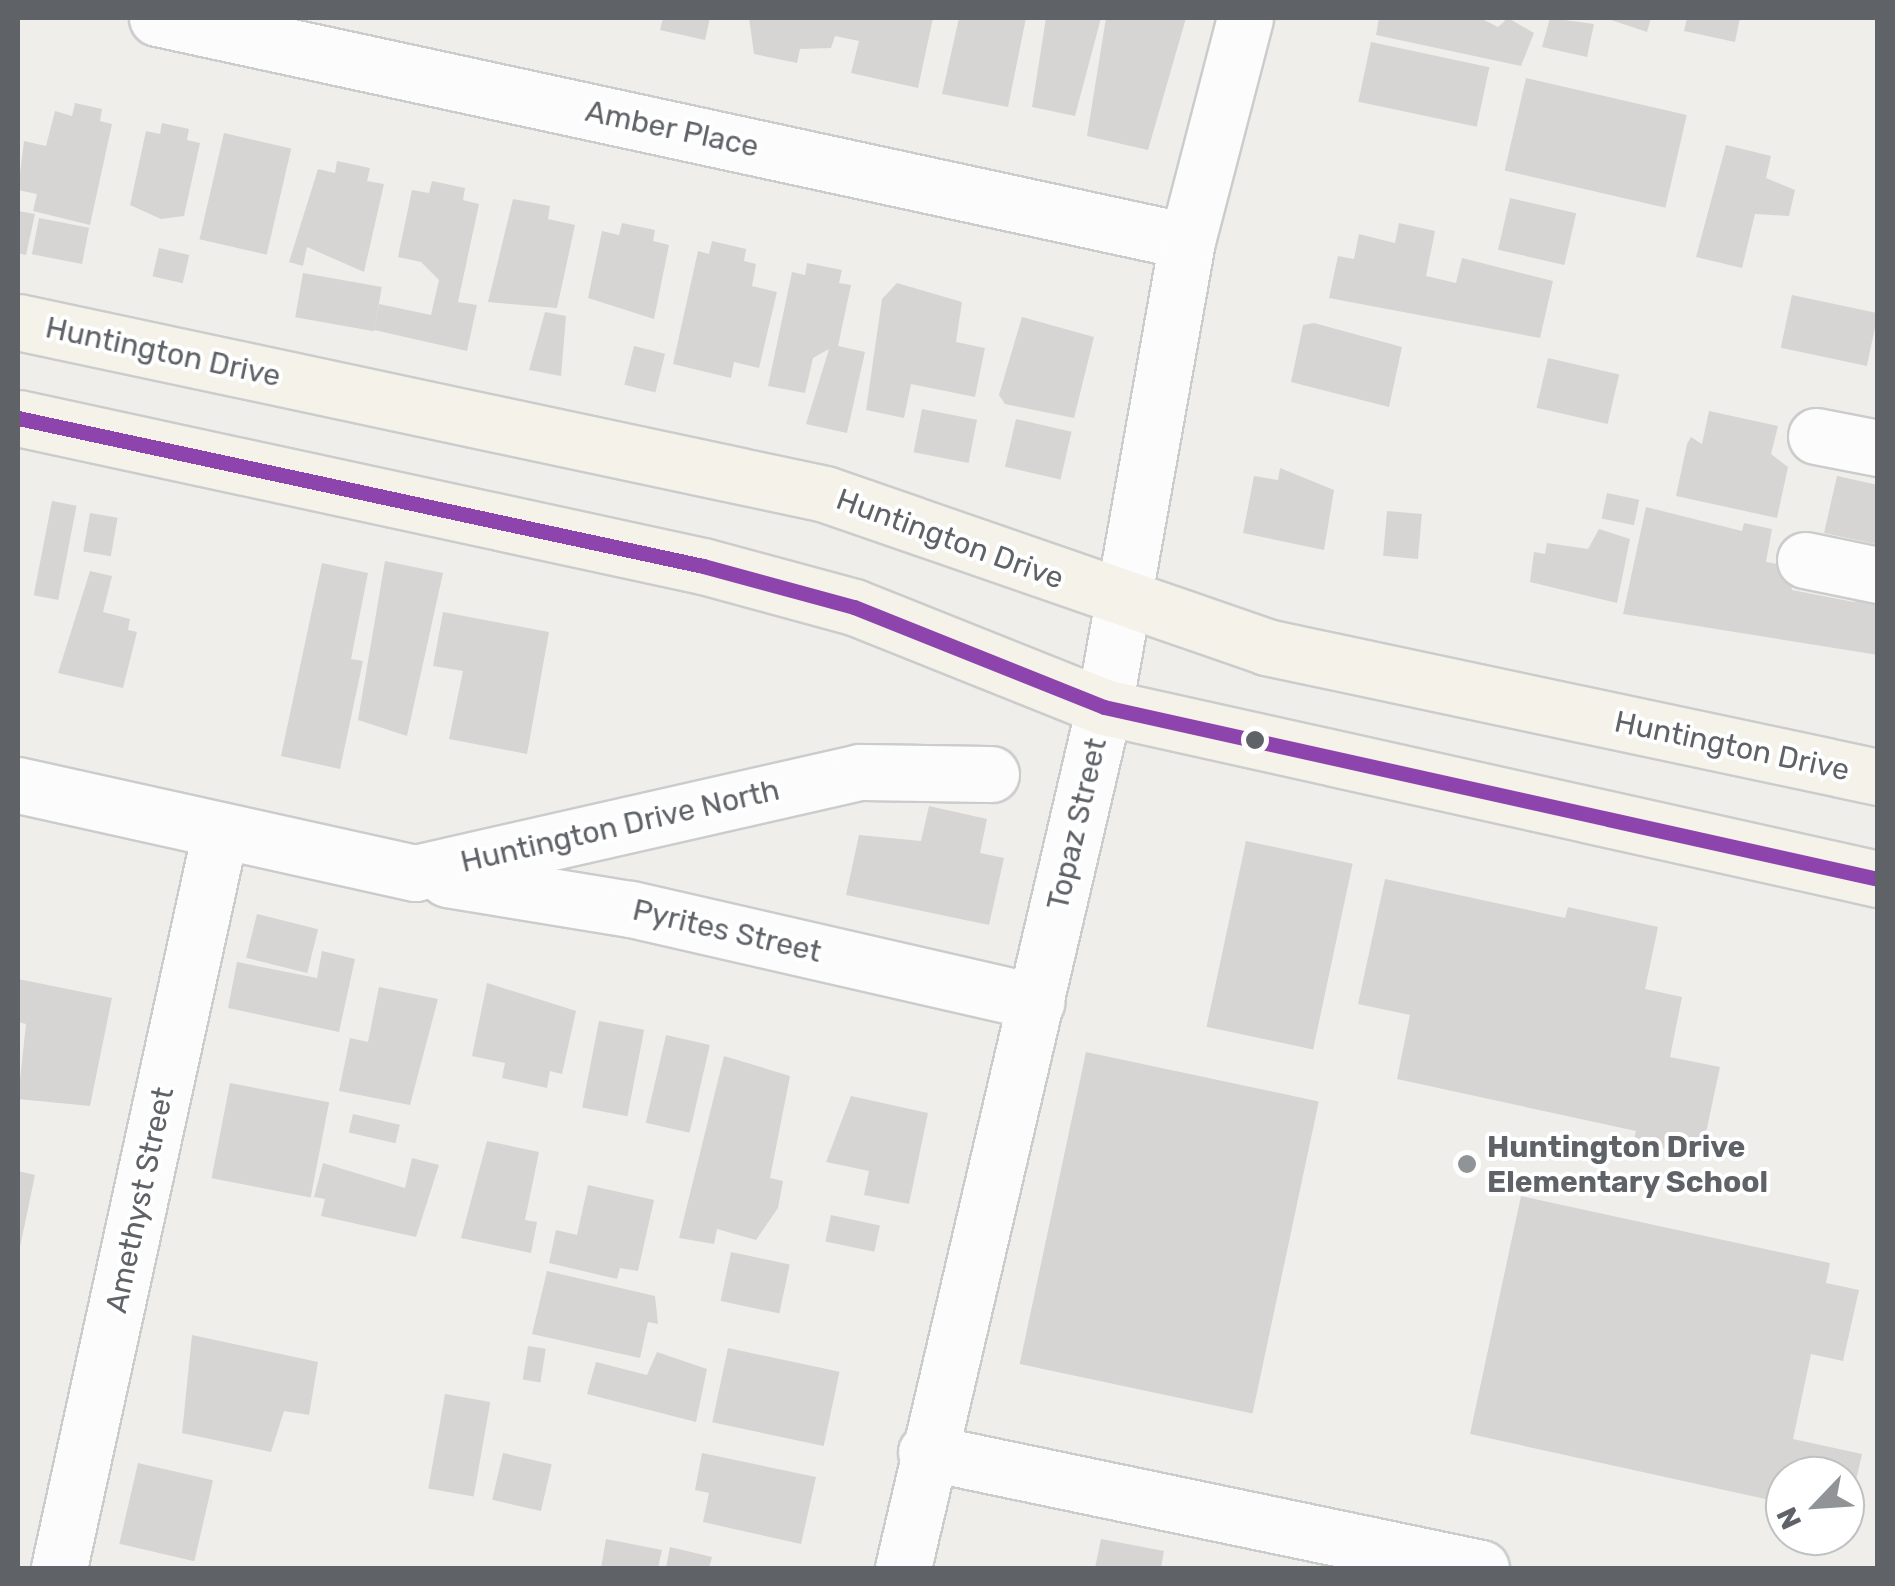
<!DOCTYPE html>
<style>
body{margin:0}
#map{position:relative;width:1895px;height:1586px;overflow:hidden;background:#efeeea;font-family:Rubik,sans-serif}
div>[style]{position:absolute}
[style*='--x']{left:calc(var(--x)*1px);top:calc(var(--y)*1px);width:calc(var(--w)*1px);rotate:calc(var(--a)*1deg)}
.building>*{inset:0;background:#d6d5d3;transform-origin:0 0}
.roads{filter:drop-shadow(2px 0 #cbcccc) drop-shadow(-2px 0 #cbcccc) drop-shadow(0 2px #cbcccc) drop-shadow(0 -2px #cbcccc)}
.minor>*{height:55px;margin:-27.5px;padding:0 27.5px;transform-origin:27.5px;border-radius:27.5px;background:#fdfcfc}
.major>*{height:55px;margin:-27.5px;padding:0 27.5px;transform-origin:27.5px;border-radius:27.5px;background:#f4f2e9}
.bus-1>*{height:15px;margin:-7.5px;padding:0 7.5px;transform-origin:7.5px;border-radius:7.5px;background:#8e44ad}
.dots>*{width:28px;height:28px;translate:-50% -50%;box-sizing:border-box;border:5px solid #fff;border-radius:50%}
span{translate:-50% -50%;white-space:nowrap;text-align:center;line-height:1.15;-webkit-text-stroke:8px #fff;paint-order:stroke}
.street-label{font-size:30px;color:#5f6368}
.poi-label{font-size:30px;color:#5f6368;font-weight:700}
.left{translate:0 -50%;text-align:left}
.frame{position:absolute;inset:0;border:20px solid #5f6368;pointer-events:none}
.north{position:absolute;left:1765px;top:1456px;width:100px;height:100px;box-sizing:border-box;background:#fff;border:2px solid #bfc1c3;border-radius:50%;rotate:245deg;font-size:28px;font-weight:700;line-height:40px;text-align:center;color:#5f6368}
.north::after{content:'';display:block;margin:auto;width:35px;height:45px;background:#919496;clip-path:polygon(50% 0,100% 100%,50% 72%,0 100%)}
</style>
<div id="map">
<div class="building">
<i style="clip-path:polygon(663px 18px,710px 18px,705px 40px,660px 30px)"></i>
<i style="clip-path:polygon(749px 18px,933px 18px,918px 88px,851px 73px,859px 41px,835px 36px,831px 48px,800px 49px,797px 63px,754px 54px)"></i>
<i style="clip-path:polygon(959px 18px,1026px 18px,1008px 107px,942px 94px)"></i>
<i style="clip-path:polygon(1046px 18px,1101px 18px,1075px 116px,1032px 107px)"></i>
<i style="clip-path:polygon(1106px 18px,1186px 18px,1148px 150px,1087px 136px)"></i>
<i style="clip-path:polygon(1379px 18px,1480px 18px,1498px 27px,1508px 18px,1534px 33px,1521px 66px,1376px 35px)"></i>
<i style="clip-path:polygon(1550px 18px,1594px 24px,1587px 57px,1542px 47px)"></i>
<i style="clip-path:polygon(1605px 18px,1651px 18px,1647px 32px)"></i>
<i style="clip-path:polygon(1687px 18px,1740px 18px,1735px 42px,1684px 31px)"></i>
<i style="left:1371px;top:42px;width:121px;height:61px;rotate:12deg"></i>
<i style="left:1526px;top:78px;width:165px;height:95px;rotate:13deg"></i>
<i style="clip-path:polygon(75px 103px,102px 109px,100px 121px,112px 124px,90px 225px,33px 211px,37px 194px,18px 190px,24px 141px,46px 146px,55px 111px,72px 116px)"></i>
<i style="clip-path:polygon(162px 123px,189px 129px,187px 140px,200px 143px,184px 216px,161px 219px,130px 205px,146px 131px,160px 134px)"></i>
<i style="left:224px;top:133px;width:69px;height:109px;rotate:13deg"></i>
<i style="clip-path:polygon(1726px 145px,1771px 156px,1766px 178px,1795px 190px,1789px 216px,1755px 214px,1742px 268px,1696px 257px)"></i>
<i style="clip-path:polygon(337px 161px,370px 168px,367px 181px,384px 184px,364px 272px,307px 247px,303px 266px,289px 262px,318px 169px,335px 173px)"></i>
<i style="clip-path:polygon(432px 181px,465px 188px,463px 200px,479px 204px,458px 302px,477px 305px,467px 351px,374px 330px,379px 304px,431px 315px,439px 280px,421px 262px,398px 257px,412px 190px,429px 193px)"></i>
<i style="left:1510px;top:198px;width:68px;height:53px;rotate:13deg"></i>
<i style="clip-path:polygon(513px 199px,550px 206px,548px 219px,575px 225px,557px 308px,488px 302px)"></i>
<i style="clip-path:polygon(18px 211px,35px 214px,26px 255px,18px 253px)"></i>
<i style="left:39px;top:218px;width:51px;height:37px;rotate:11deg"></i>
<i style="clip-path:polygon(622px 223px,655px 230px,653px 241px,669px 245px,654px 319px,588px 298px,602px 231px,619px 235px)"></i>
<i style="clip-path:polygon(1399px 223px,1435px 231px,1426px 276px,1456px 283px,1462px 258px,1553px 281px,1540px 338px,1329px 298px,1338px 256px,1354px 259px,1359px 234px,1395px 243px)"></i>
<i style="clip-path:polygon(712px 241px,746px 249px,744px 261px,756px 264px,752px 286px,777px 292px,759px 368px,734px 362px,731px 378px,673px 364px,698px 251px,709px 254px)"></i>
<i style="left:159px;top:248px;width:31px;height:29px;rotate:13deg"></i>
<i style="clip-path:polygon(807px 263px,842px 270px,839px 283px,851px 285px,838px 346px,865px 352px,847px 433px,806px 424px,829px 349px,813px 358px,805px 393px,768px 386px,792px 272px,805px 275px)"></i>
<i style="left:303px;top:273px;width:80px;height:45px;rotate:10deg"></i>
<i style="clip-path:polygon(897px 283px,962px 302px,956px 342px,985px 348px,975px 397px,911px 384px,904px 418px,866px 410px,882px 299px)"></i>
<i style="left:1792px;top:295px;width:88px;height:54px;rotate:12deg"></i>
<i style="clip-path:polygon(545px 312px,566px 316px,561px 376px,529px 370px)"></i>
<i style="clip-path:polygon(1022px 317px,1094px 337px,1074px 418px,1005px 404px,999px 395px)"></i>
<i style="clip-path:polygon(1314px 323px,1402px 347px,1389px 407px,1291px 382px,1303px 325px)"></i>
<i style="left:634px;top:346px;width:32px;height:40px;rotate:14deg"></i>
<i style="left:1548px;top:358px;width:73px;height:51px;rotate:13deg"></i>
<i style="left:922px;top:409px;width:56px;height:44px;rotate:11deg"></i>
<i style="clip-path:polygon(1709px 411px,1778px 426px,1771px 454px,1788px 467px,1777px 518px,1676px 496px,1687px 444px,1691px 437px,1702px 444px)"></i>
<i style="left:1016px;top:419px;width:57px;height:49px;rotate:13deg"></i>
<i style="clip-path:polygon(1280px 468px,1334px 490px,1324px 550px,1243px 533px,1254px 476px,1278px 480px)"></i>
<i style="clip-path:polygon(1837px 476px,1878px 485px,1875px 544px,1824px 533px)"></i>
<i style="left:1607px;top:493px;width:33px;height:26px;rotate:12deg"></i>
<i style="left:52px;top:501px;width:25px;height:96px;rotate:11deg"></i>
<i style="clip-path:polygon(1646px 507px,1742px 531px,1744px 523px,1772px 529px,1766px 562px,1788px 566px,1792px 590px,1854px 602px,1878px 586px,1878px 655px,1623px 614px)"></i>
<i style="left:1387px;top:511px;width:35px;height:45px;rotate:5deg"></i>
<i style="left:90px;top:513px;width:28px;height:39px;rotate:10deg"></i>
<i style="clip-path:polygon(1599px 529px,1630px 539px,1617px 603px,1530px 582px,1534px 552px,1545px 554px,1547px 543px,1588px 549px)"></i>
<i style="clip-path:polygon(385px 561px,443px 573px,407px 736px,358px 720px)"></i>
<i style="clip-path:polygon(322px 563px,368px 573px,351px 659px,363px 661px,340px 769px,281px 756px)"></i>
<i style="clip-path:polygon(90px 571px,112px 576px,103px 612px,130px 619px,128px 630px,137px 632px,123px 688px,58px 673px)"></i>
<i style="clip-path:polygon(443px 612px,549px 632px,527px 754px,449px 739px,463px 671px,433px 666px)"></i>
<i style="clip-path:polygon(929px 806px,987px 819px,980px 853px,1004px 858px,989px 925px,846px 895px,859px 835px,921px 841px)"></i>
<i style="left:1246px;top:841px;width:109px;height:190px;rotate:12deg"></i>
<i style="clip-path:polygon(1385px 879px,1565px 918px,1568px 907px,1658px 927px,1645px 989px,1682px 997px,1670px 1057px,1720px 1067px,1701px 1156px,1633px 1142px,1636px 1131px,1397px 1079px,1410px 1015px,1358px 1004px)"></i>
<i style="left:257px;top:914px;width:63px;height:45px;rotate:14deg"></i>
<i style="clip-path:polygon(322px 951px,355px 959px,339px 1032px,228px 1008px,237px 962px,317px 978px)"></i>
<i style="clip-path:polygon(18px 979px,112px 998px,90px 1106px,18px 1099px,26px 1024px,18px 1022px)"></i>
<i style="clip-path:polygon(487px 983px,576px 1011px,562px 1074px,550px 1071px,547px 1088px,502px 1078px,505px 1063px,472px 1056px)"></i>
<i style="clip-path:polygon(379px 987px,438px 999px,410px 1105px,339px 1091px,350px 1038px,368px 1042px)"></i>
<i style="left:599px;top:1021px;width:46px;height:88px;rotate:11deg"></i>
<i style="left:666px;top:1035px;width:45px;height:90px;rotate:13deg"></i>
<i style="left:1086px;top:1052px;width:238px;height:319px;rotate:12deg"></i>
<i style="clip-path:polygon(724px 1056px,790px 1076px,770px 1178px,783px 1181px,778px 1208px,756px 1240px,717px 1229px,714px 1244px,679px 1238px)"></i>
<i style="left:230px;top:1083px;width:101px;height:97px;rotate:11deg"></i>
<i style="clip-path:polygon(851px 1096px,928px 1113px,909px 1204px,864px 1195px,869px 1171px,826px 1162px)"></i>
<i style="left:353px;top:1114px;width:48px;height:19px;rotate:13deg"></i>
<i style="clip-path:polygon(487px 1141px,539px 1152px,525px 1220px,537px 1222px,531px 1253px,461px 1238px)"></i>
<i style="clip-path:polygon(412px 1158px,439px 1165px,416px 1237px,321px 1216px,325px 1199px,314px 1197px,323px 1163px,405px 1188px)"></i>
<i style="clip-path:polygon(18px 1171px,35px 1175px,19px 1252px,18px 1252px)"></i>
<i style="clip-path:polygon(588px 1185px,654px 1200px,638px 1271px,620px 1268px,617px 1279px,549px 1263px,556px 1230px,577px 1235px)"></i>
<i style="clip-path:polygon(1521px 1196px,1830px 1263px,1826px 1283px,1859px 1290px,1843px 1361px,1811px 1354px,1793px 1439px,1862px 1454px,1853px 1494px,1845px 1476px,1785px 1476px,1779px 1502px,1470px 1434px)"></i>
<i style="left:831px;top:1215px;width:50px;height:27px;rotate:12deg"></i>
<i style="left:731px;top:1252px;width:60px;height:50px;rotate:12deg"></i>
<i style="clip-path:polygon(547px 1271px,655px 1296px,658px 1324px,648px 1322px,640px 1358px,532px 1334px)"></i>
<i style="clip-path:polygon(192px 1335px,318px 1362px,309px 1415px,284px 1411px,271px 1452px,182px 1433px)"></i>
<i style="left:528px;top:1346px;width:18px;height:34px;rotate:9deg"></i>
<i style="left:728px;top:1348px;width:114px;height:76px;rotate:12deg"></i>
<i style="clip-path:polygon(657px 1352px,707px 1369px,696px 1422px,587px 1394px,596px 1362px,647px 1375px)"></i>
<i style="left:445px;top:1394px;width:46px;height:96px;rotate:10deg"></i>
<i style="left:503px;top:1453px;width:50px;height:48px;rotate:13deg"></i>
<i style="clip-path:polygon(702px 1453px,816px 1477px,801px 1544px,703px 1522px,709px 1493px,695px 1490px)"></i>
<i style="left:138px;top:1463px;width:77px;height:83px;rotate:13deg"></i>
<i style="clip-path:polygon(606px 1539px,662px 1550px,658px 1568px,601px 1568px)"></i>
<i style="clip-path:polygon(1101px 1539px,1164px 1551px,1161px 1568px,1095px 1568px)"></i>
<i style="clip-path:polygon(670px 1547px,712px 1557px,709px 1568px,666px 1568px)"></i>
</div>
<div class="roads">
<div class="minor">
<i style="--x:157;--y:18;--w:1054;--a:12.22"></i>
<i style="--x:1816;--y:436;--w:63;--a:11"></i>
<i style="--x:1805;--y:560;--w:75;--a:11.6"></i>
<i style="--x:18;--y:785;--w:407;--a:12.5"></i>
<i style="--x:415;--y:873;--w:456;--a:-12.8"></i>
<i style="--x:860;--y:772;--w:131;--a:0.9"></i>
<i style="--x:447;--y:879;--w:186;--a:9.3"></i>
<i style="--x:631;--y:909;--w:416;--a:12.9"></i>
<i style="--x:926;--y:1452;--w:567;--a:11.81"></i>
<i style="--x:59;--y:1568;--w:753;--a:-77.66"></i>
<i style="--x:903;--y:1568;--w:884;--a:-76.86"></i>
<i style="--x:1104;--y:707;--w:473;--a:-79.9"></i>
<i style="--x:1187;--y:241;--w:230;--a:-75.4"></i>
</div>
<div class="major">
<i style="--x:18;--y:322;--w:825;--a:12.03"></i>
<i style="--x:825;--y:494;--w:467;--a:19.1"></i>
<i style="--x:1266;--y:647;--w:626;--a:11.99"></i>
<i style="--x:18;--y:418;--w:701;--a:12.19"></i>
<i style="--x:703;--y:566;--w:156;--a:15.2"></i>
<i style="--x:854;--y:607;--w:269;--a:21.8"></i>
<i style="--x:1104;--y:707;--w:793;--a:12.53"></i>
</div>
</div>
<div class="bus-1">
<i style="--x:18;--y:418;--w:701;--a:12.19"></i>
<i style="--x:703;--y:566;--w:156;--a:15.2"></i>
<i style="--x:854;--y:607;--w:269;--a:21.8"></i>
<i style="--x:1104;--y:707;--w:793;--a:12.53"></i>
</div>
<div class="dots">
<i style="left:1255px;top:740px;background:#5f6368"></i>
<i style="left:1467px;top:1164px;background:#919496"></i>
</div>
<div class="street-label">
<span style="left:672px;top:129px;rotate:12deg">Amber Place</span>
<span style="left:163px;top:352px;rotate:12deg">Huntington Drive</span>
<span style="left:950px;top:539px;rotate:20deg">Huntington Drive</span>
<span style="left:1732px;top:746px;rotate:12deg">Huntington Drive</span>
<span style="left:1077px;top:824px;rotate:-77deg">Topaz Street</span>
<span style="left:620px;top:826px;rotate:-13deg">Huntington Drive North</span>
<span style="left:727px;top:931px;rotate:13deg">Pyrites Street</span>
<span style="left:140px;top:1200px;rotate:-78deg">Amethyst Street</span>
</div>
<div class="poi-label">
<span class="left" style="left:1487px;top:1164px">Huntington Drive<br>Elementary School</span>
</div>
<div class="frame"></div>
<div class="north">N</div>
</div>
